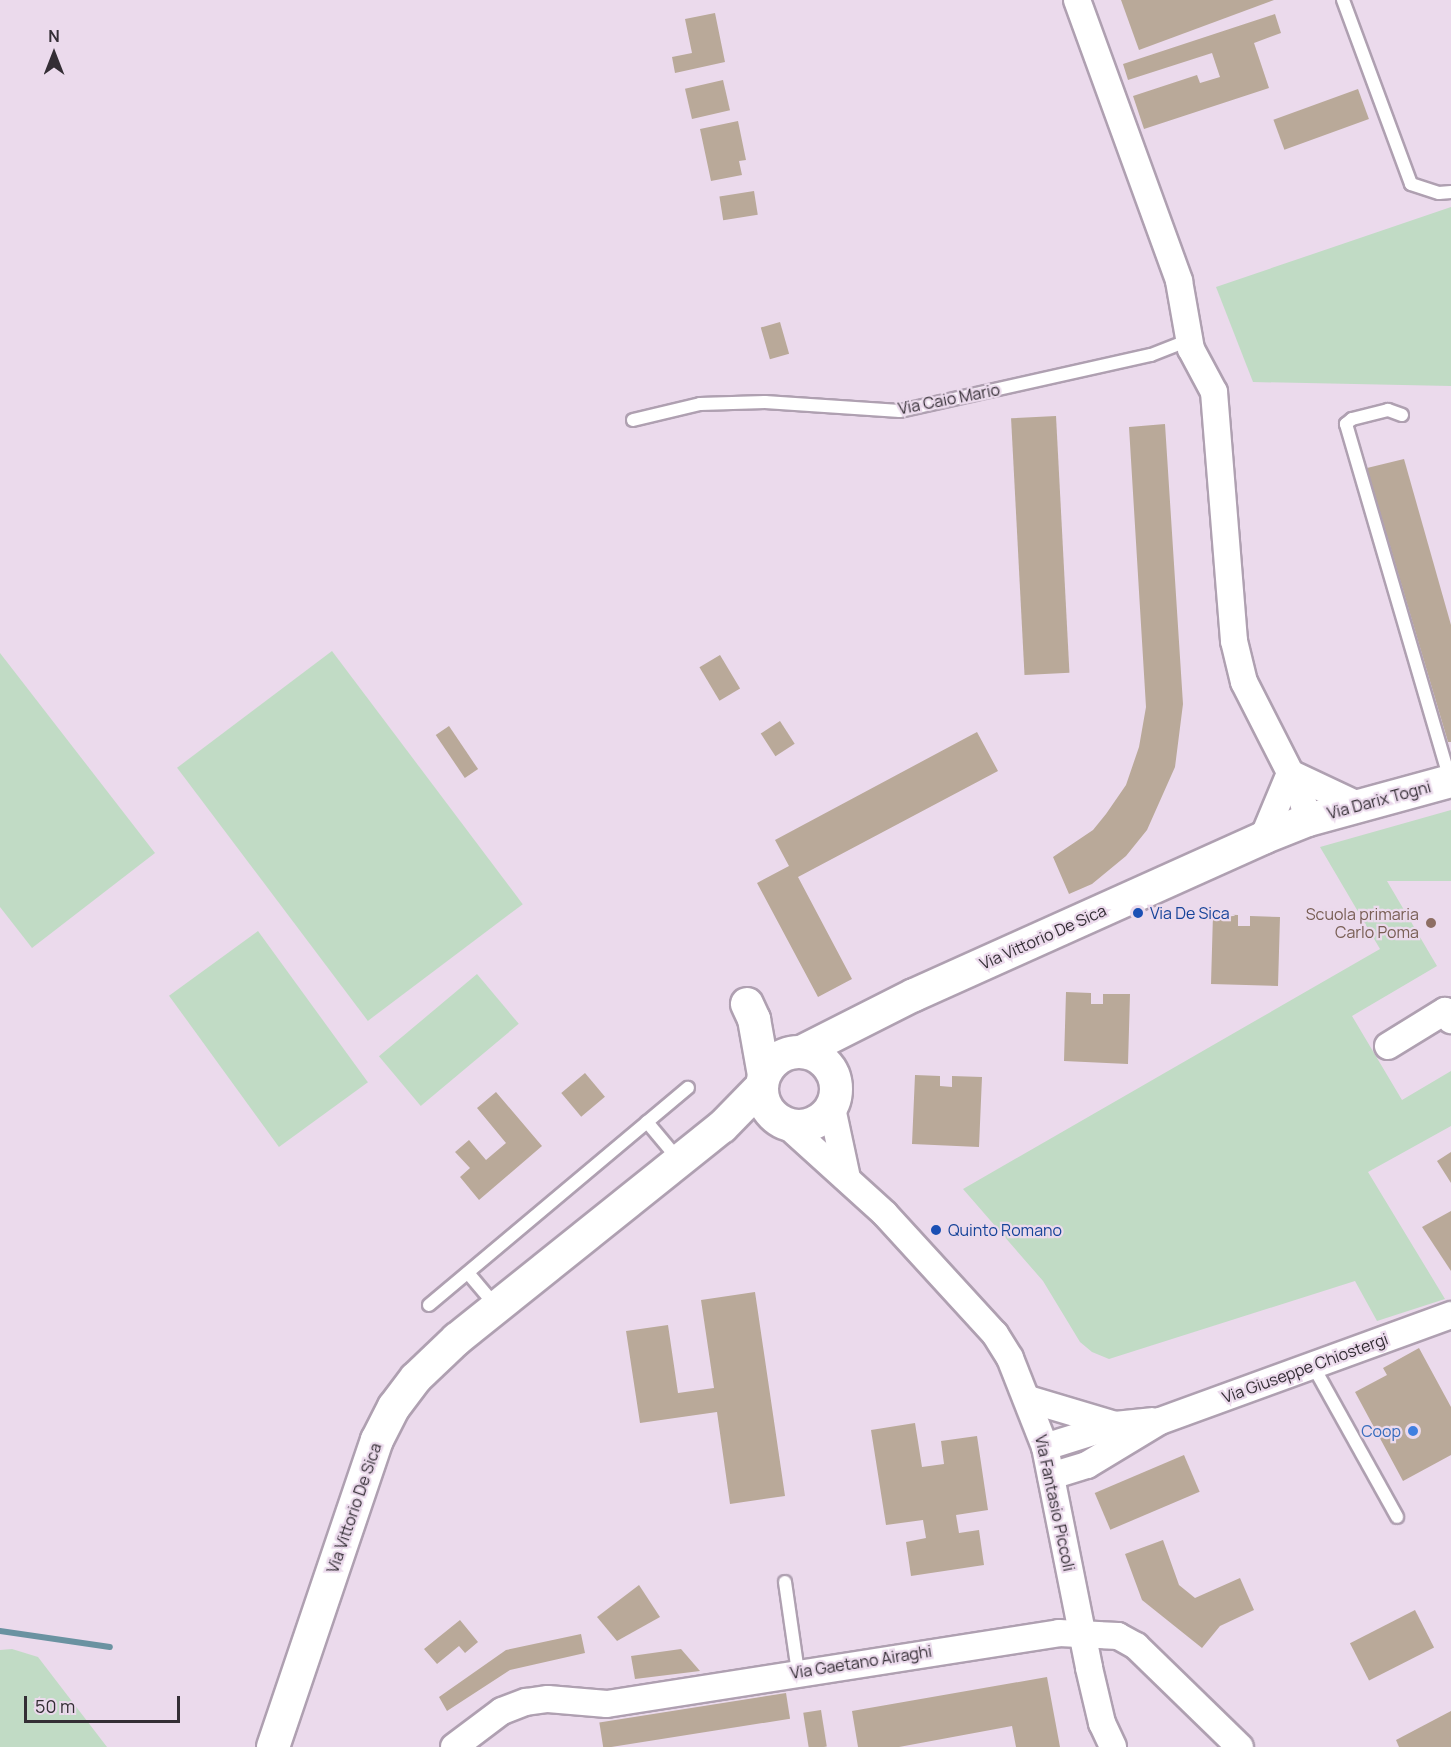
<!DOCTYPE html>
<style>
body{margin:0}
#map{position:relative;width:1451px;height:1747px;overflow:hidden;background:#ebdaec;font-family:Manrope,sans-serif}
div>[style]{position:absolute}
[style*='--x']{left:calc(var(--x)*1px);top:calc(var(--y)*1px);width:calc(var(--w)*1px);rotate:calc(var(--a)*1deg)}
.green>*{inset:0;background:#c1dbc5;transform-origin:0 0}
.stream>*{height:6px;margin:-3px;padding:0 3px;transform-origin:3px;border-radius:3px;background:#6a92a1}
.building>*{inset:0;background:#b9a999;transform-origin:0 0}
.roads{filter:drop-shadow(2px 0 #afa0b1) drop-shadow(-2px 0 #afa0b1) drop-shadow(0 2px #afa0b1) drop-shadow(0 -2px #afa0b1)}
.service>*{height:12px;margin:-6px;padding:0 6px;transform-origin:6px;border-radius:6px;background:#fff}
.minor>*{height:26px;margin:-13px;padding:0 13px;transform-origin:13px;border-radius:13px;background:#fff}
.tertiary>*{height:32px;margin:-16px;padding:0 16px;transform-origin:16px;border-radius:16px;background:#fff}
.tertiary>.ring{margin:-16px;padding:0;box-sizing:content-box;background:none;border:32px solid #fff;border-radius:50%}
.dots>*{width:16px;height:16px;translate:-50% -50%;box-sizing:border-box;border:3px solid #ebdaec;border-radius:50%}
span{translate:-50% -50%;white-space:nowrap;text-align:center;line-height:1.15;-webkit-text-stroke:4.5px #ebdaec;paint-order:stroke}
.street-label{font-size:16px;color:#342e35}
.transit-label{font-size:16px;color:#164399}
.left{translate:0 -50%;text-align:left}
.education-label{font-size:16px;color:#785e54}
.right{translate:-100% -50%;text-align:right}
.shop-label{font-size:16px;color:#366cbe}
.north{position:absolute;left:24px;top:24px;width:60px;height:60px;-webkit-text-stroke:4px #ebdaec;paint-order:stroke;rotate:0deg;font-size:16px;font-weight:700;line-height:24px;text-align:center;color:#342e35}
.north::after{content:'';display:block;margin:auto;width:21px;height:27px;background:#342e35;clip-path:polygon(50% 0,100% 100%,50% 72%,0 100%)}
.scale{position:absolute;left:24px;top:1696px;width:156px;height:27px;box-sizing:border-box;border:3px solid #342e35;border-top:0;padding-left:8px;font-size:18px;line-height:21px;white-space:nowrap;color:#342e35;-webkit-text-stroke:4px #ebdaec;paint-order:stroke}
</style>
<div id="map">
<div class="green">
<i style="clip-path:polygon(1451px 207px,1451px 386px,1253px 382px,1216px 287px)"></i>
<i style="left:332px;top:651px;width:317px;height:194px;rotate:53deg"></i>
<i style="clip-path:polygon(0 653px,155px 853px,32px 948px,0 907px)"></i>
<i style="clip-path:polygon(1451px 810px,1451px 881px,1387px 881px,1437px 966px,1352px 1016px,1402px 1100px,1451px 1071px,1451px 1126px,1368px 1172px,1445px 1299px,1377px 1321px,1355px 1281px,1109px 1359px,1092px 1352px,1080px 1342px,1043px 1281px,963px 1189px,1380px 949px,1320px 847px)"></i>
<i style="left:258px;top:931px;width:187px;height:110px;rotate:54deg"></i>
<i style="left:477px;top:974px;width:65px;height:128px;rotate:50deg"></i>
<i style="clip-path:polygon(12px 1649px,38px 1657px,107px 1747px,0 1747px,0 1650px)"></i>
</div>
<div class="stream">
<i style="--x:0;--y:1631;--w:111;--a:8.3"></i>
</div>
<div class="building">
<i style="clip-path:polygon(1121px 0,1274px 0,1139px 50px)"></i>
<i style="clip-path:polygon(715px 13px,725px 62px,675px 73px,672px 57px,692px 53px,685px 19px)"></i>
<i style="clip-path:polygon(1275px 14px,1281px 33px,1254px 43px,1269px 88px,1144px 129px,1133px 96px,1197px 75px,1200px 83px,1220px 77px,1212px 53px,1128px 80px,1123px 64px)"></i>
<i style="left:723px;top:80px;width:31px;height:39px;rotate:77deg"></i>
<i style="left:1358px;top:89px;width:32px;height:90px;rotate:70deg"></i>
<i style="clip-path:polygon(738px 121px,746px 160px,739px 161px,742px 175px,711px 181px,700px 129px)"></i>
<i style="left:754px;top:191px;width:24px;height:35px;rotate:81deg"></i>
<i style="left:780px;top:322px;width:33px;height:20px;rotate:74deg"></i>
<i style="left:1056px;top:416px;width:257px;height:45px;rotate:87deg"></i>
<i style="clip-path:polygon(1165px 424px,1183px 704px,1175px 767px,1147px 830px,1126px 856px,1092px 884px,1069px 894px,1053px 857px,1093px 830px,1106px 814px,1126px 785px,1139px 747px,1146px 707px,1129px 427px)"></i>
<i style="clip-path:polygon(1404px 459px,1451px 625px,1451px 742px,1448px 742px,1367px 468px)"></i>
<i style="left:720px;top:655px;width:39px;height:24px;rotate:59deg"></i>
<i style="left:780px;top:721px;width:27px;height:23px;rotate:57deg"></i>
<i style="left:449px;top:726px;width:52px;height:16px;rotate:56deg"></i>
<i style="clip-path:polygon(977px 732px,998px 771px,798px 877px,852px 979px,818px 997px,757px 883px,789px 866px,775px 840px)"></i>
<i style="clip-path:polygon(1213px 914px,1238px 915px,1238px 926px,1250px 926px,1250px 916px,1280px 917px,1278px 986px,1211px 984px)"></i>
<i style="clip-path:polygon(1066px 992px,1091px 993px,1091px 1004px,1103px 1004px,1103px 994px,1130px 994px,1128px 1064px,1064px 1061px)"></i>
<i style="left:585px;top:1073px;width:31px;height:31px;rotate:50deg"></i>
<i style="clip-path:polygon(915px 1075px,940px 1076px,940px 1086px,952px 1087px,952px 1076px,982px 1077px,979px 1147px,912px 1144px)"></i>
<i style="clip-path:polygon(496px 1092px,542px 1146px,479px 1200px,460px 1177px,470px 1168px,455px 1152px,469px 1140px,486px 1160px,506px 1143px,477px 1108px)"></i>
<i style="clip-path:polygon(1451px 1152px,1451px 1183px,1437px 1161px)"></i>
<i style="clip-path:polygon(1451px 1211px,1451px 1271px,1422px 1227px)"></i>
<i style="clip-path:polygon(755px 1292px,785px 1496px,730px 1504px,717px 1412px,640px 1423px,626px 1331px,668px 1325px,678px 1393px,714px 1388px,701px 1300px)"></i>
<i style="clip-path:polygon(1419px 1348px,1451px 1407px,1451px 1455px,1403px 1481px,1355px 1392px,1387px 1375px,1383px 1368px)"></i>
<i style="clip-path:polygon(915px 1423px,922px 1467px,944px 1464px,941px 1441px,977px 1436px,988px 1510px,956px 1515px,959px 1533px,979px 1530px,984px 1565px,911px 1576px,906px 1542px,926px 1538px,923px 1520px,886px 1525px,871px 1430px)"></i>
<i style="left:1184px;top:1455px;width:40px;height:97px;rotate:67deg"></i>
<i style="clip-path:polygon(1163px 1540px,1179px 1585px,1195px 1598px,1240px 1578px,1254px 1610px,1220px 1626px,1202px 1648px,1142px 1600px,1125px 1554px)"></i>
<i style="clip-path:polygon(639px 1585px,660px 1617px,617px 1641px,597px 1617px)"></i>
<i style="left:1415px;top:1610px;width:42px;height:73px;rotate:63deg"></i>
<i style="clip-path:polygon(460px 1620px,478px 1642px,465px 1653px,459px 1646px,437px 1664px,424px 1649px)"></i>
<i style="clip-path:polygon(581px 1634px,585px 1653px,510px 1670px,447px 1711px,439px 1697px,506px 1650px)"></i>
<i style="clip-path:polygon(681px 1649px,700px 1671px,635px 1679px,631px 1656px)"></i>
<i style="clip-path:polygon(1047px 1677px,1060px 1747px,1016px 1747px,1012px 1726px,899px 1747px,858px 1747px,852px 1711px)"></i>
<i style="left:786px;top:1693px;width:26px;height:189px;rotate:81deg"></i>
<i style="left:821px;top:1710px;width:37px;height:18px;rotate:81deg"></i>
<i style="clip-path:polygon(1451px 1711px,1451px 1747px,1399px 1747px,1396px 1740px)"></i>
</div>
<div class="roads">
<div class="service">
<i style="--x:1343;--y:0;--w:196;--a:69.7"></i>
<i style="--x:1411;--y:184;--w:29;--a:18"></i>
<i style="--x:1439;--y:193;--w:12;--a:-5"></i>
<i style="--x:1402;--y:415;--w:15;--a:-160"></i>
<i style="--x:1388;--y:410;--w:37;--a:166"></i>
<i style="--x:1352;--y:419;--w:8;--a:140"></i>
<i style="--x:1346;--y:424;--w:371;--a:73.7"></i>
<i style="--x:633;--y:420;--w:69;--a:-13.4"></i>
<i style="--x:700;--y:404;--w:65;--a:-1.8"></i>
<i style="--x:765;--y:402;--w:135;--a:3.8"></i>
<i style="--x:900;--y:411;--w:257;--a:-12.6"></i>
<i style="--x:1151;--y:355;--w:41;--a:-21.5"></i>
<i style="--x:647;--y:1122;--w:48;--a:50"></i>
<i style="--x:468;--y:1273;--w:43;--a:49.7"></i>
<i style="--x:429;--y:1305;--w:338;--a:-40"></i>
<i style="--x:1312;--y:1364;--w:175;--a:60.9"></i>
<i style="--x:785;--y:1582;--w:91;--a:81.8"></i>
</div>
<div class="minor">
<i style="--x:1077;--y:0;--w:299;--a:70"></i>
<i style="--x:1179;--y:281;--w:69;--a:80"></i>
<i style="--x:1191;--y:349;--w:49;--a:61.9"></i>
<i style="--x:1214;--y:392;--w:250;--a:85.4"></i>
<i style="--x:1234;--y:641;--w:42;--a:76.3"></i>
<i style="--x:1244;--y:682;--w:123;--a:63"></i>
<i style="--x:1300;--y:792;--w:29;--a:74"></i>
<i style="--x:1290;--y:773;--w:75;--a:25.2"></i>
<i style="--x:1263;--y:838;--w:70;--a:-67.4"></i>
<i style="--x:1388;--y:1046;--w:67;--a:-31.6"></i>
<i style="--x:1445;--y:1011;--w:11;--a:56"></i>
<i style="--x:832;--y:1108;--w:72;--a:77.9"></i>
<i style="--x:787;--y:1125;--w:132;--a:42.2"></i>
<i style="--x:885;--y:1214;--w:163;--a:47.5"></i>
<i style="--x:995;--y:1334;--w:28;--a:58"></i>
<i style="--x:1010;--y:1358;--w:96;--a:68.5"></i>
<i style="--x:1045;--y:1447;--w:225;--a:78.7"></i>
<i style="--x:1089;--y:1668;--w:57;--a:76.7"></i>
<i style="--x:1102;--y:1723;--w:26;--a:65"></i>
<i style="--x:1028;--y:1399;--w:91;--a:16.6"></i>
<i style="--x:1045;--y:1447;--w:73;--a:-17.4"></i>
<i style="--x:1115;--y:1425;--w:37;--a:-6"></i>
<i style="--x:1051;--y:1476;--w:38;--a:-17"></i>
<i style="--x:1087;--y:1465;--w:85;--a:-31.1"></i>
<i style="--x:1160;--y:1421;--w:310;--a:-20"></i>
<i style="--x:454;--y:1747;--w:60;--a:-36.9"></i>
<i style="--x:502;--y:1711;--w:26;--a:-21"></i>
<i style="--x:526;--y:1702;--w:22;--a:-8"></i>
<i style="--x:548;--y:1699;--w:59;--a:4.8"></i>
<i style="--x:607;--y:1704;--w:458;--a:-8.9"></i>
<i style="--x:1059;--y:1633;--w:59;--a:2.9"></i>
<i style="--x:1118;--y:1636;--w:21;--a:29"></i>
<i style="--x:1136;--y:1646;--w:145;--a:44.2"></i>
</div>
<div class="tertiary">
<i style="--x:747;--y:1004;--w:17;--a:65"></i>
<i style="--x:754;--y:1019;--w:57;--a:79.9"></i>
<i style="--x:803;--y:1051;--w:124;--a:-26.8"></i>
<i style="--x:914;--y:995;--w:383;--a:-24.2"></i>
<i style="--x:1263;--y:838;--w:48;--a:-21.8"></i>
<i style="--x:1308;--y:820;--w:148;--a:-15.3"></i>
<i class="ring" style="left:762px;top:1052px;width:42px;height:42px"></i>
<i style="--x:273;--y:1747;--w:324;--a:-71.3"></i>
<i style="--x:377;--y:1440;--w:37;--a:-63"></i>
<i style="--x:394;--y:1407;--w:36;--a:-53"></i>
<i style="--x:416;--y:1378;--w:57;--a:-43.6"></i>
<i style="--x:457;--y:1339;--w:339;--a:-38.7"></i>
<i style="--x:722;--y:1127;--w:57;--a:-45.7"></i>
</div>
</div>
<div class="dots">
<i style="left:1138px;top:913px;background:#1a4fb4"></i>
<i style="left:1431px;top:923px;background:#8d6e63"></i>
<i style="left:936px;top:1230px;background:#1a4fb4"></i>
<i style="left:1413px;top:1431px;background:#3f7fe0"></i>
</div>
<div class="street-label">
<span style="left:949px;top:399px;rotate:-11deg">Via Caio Mario</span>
<span style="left:1379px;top:800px;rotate:-15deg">Via Darix Togni</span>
<span style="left:1043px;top:937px;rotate:-24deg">Via Vittorio De Sica</span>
<span style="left:1305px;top:1368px;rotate:-20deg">Via Giuseppe Chiostergi</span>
<span style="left:1055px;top:1503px;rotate:78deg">Via Fantasio Piccoli</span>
<span style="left:354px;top:1508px;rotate:-71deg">Via Vittorio De Sica</span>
<span style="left:861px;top:1662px;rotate:-9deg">Via Gaetano Airaghi</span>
</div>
<div class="transit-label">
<span class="left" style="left:1150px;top:913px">Via De Sica</span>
<span class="left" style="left:948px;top:1230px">Quinto Romano</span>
</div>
<div class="education-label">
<span class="right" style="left:1419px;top:923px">Scuola primaria<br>Carlo Poma</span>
</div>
<div class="shop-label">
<span class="right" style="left:1401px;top:1431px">Coop</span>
</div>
<div class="north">N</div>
<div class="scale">50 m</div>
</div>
